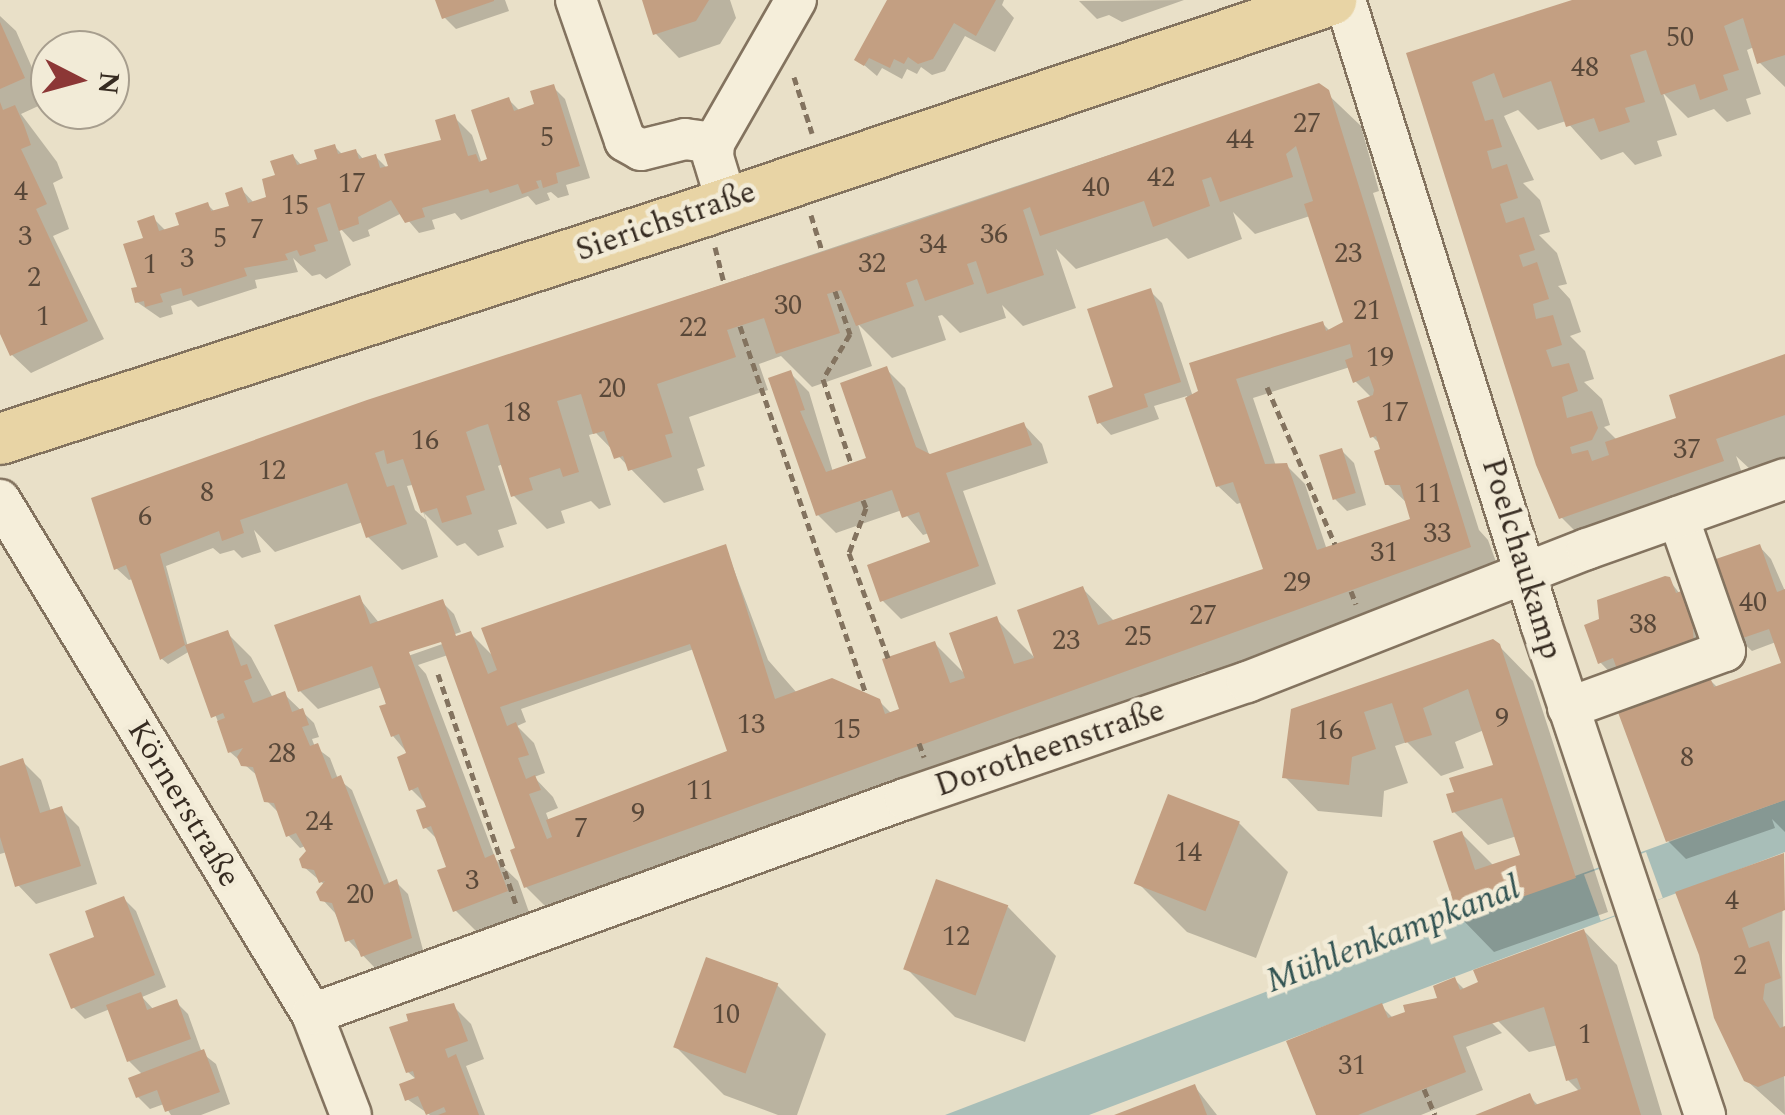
<!DOCTYPE html>
<meta charset="utf-8">
<style>
body{margin:0}
#map{position:relative;width:1785px;height:1115px;overflow:hidden;background:#e9e0c8;font-family:Spectral,serif}
div>[style]{position:absolute}
[style*='--x']{left:calc(var(--x)*1px);top:calc(var(--y)*1px);width:calc(var(--w)*1px);rotate:calc(var(--a)*1deg)}
.water>*{inset:0;background:#a8beb8}
.pier>*{inset:0;background:#e9e0c8;transform-origin:0 0}
.shadow>*{inset:0;background:#0003}
.building>*{inset:0;background:#c39f82;transform-origin:0 0}
.path>*{height:5px;margin-top:-2.5px;transform-origin:0;background:repeating-linear-gradient(90deg,#83735f 0 8px,transparent 0 13px)}
.roads{filter:drop-shadow(2px 0 #83735f) drop-shadow(-2px 0 #83735f) drop-shadow(0 2px #83735f) drop-shadow(0 -2px #83735f)}
.minor>*{height:40px;margin:-20px;padding:0 20px;transform-origin:20px;border-radius:20px;background:#f5eeda}
.major>*{height:50px;margin:-25px;padding:0 25px;transform-origin:25px;border-radius:25px;background:#e8d4a5}
span{translate:-50% -50%;white-space:nowrap;text-align:center;line-height:1.15;-webkit-text-stroke:9px #f2ebd7;paint-order:stroke}
.number-label{font-size:28px;color:#594839}
.number-label span{-webkit-text-stroke-width:0}
.street-label{font-size:32px;color:#362b21}
.water-label{font-size:35px;color:#325352;font-style:italic}
.north{position:absolute;left:30px;top:30px;width:100px;height:100px;box-sizing:border-box;background:#f2ebd7;border:2px solid #a79e8e;border-radius:50%;rotate:96deg;font-size:28px;font-weight:700;line-height:40px;text-align:center;color:#362b21}
.north::after{content:'';display:block;margin:auto;width:35px;height:45px;background:#8c3736;clip-path:polygon(50% 0,100% 100%,50% 72%,0 100%)}
</style>
<div id="map">
<div class="water">
<i style="clip-path:polygon(1785px 800px,1785px 852px,1089px 1115px,945px 1115px,1437px 926px)"></i>
</div>
<div class="pier">
<i style="left:1646px;top:852px;width:49px;height:66px;rotate:70deg"></i>
</div>
<div class="shadow">
<i style="clip-path:polygon(438px 0,505px 0,509px 11px,456px 29px,444px 17px)"></i>
<i style="clip-path:polygon(644px 0,730px 0,736px 18px,720px 44px,679px 58px,655px 33px)"></i>
<i style="clip-path:polygon(890px 0,1004px 0,1002px 5px,1014px 18px,995px 52px,965px 36px,945px 71px,932px 75px,921px 67px,917px 74px,907px 69px,902px 79px,882px 68px,877px 76px,857px 59px)"></i>
<i style="clip-path:polygon(1184px 0,1122px 22px,1109px 15px,1097px 19px,1079px 1px)"></i>
<i style="clip-path:polygon(1579px 0,1785px 0,1785px 87px,1760px 63px,1754px 47px,1747px 50px,1761px 94px,1746px 99px,1751px 114px,1727px 122px,1714px 109px,1688px 118px,1663px 93px,1677px 135px,1657px 141px,1662px 156px,1635px 165px,1623px 152px,1601px 160px,1566px 121px,1538px 130px,1518px 110px,1504px 116px,1534px 180px,1523px 183px,1540px 200px,1550px 232px,1539px 235px,1557px 253px,1567px 284px,1558px 286px,1570px 299px,1581px 332px,1570px 336px,1585px 351px,1594px 379px,1584px 382px,1602px 399px,1610px 425px,1604px 427px,1617px 440px,1680px 419px,1785px 357px,1785px 459px,1752px 471px,1736px 456px,1746px 485px,1585px 541px,1561px 517px,1409px 55px)"></i>
<i style="clip-path:polygon(0 16px,16px 31px,47px 102px,21px 114px,57px 162px,63px 178px,53px 183px,69px 229px,53px 236px,104px 339px,31px 373px,12px 355px,0 328px)"></i>
<i style="clip-path:polygon(evenodd,1318px 85px,1361px 126px,1379px 191px,1373px 193px,1479px 530px,1488px 540px,1503px 581px,1215px 682px,1205px 672px,1142px 695px,1146px 706px,550px 911px,526px 887px,518px 850px,448px 655px,418px 665px,426px 674px,496px 860px,518px 881px,530px 915px,479px 934px,455px 910px,449px 868px,439px 841px,425px 827px,430px 808px,411px 789px,409px 755px,393px 736px,382px 687px,318px 709px,300px 691px,359px 598px,380px 624px,442px 602px,454px 614px,461px 632px,404px 652px,408px 656px,471px 634px,495px 658px,725px 546px,768px 660px,797px 693px,879px 701px,892px 714px,903px 710px,934px 643px,967px 676px,996px 619px,1037px 660px,1083px 589px,1115px 622px,1266px 570px,1243px 502px,1237px 504px,1218px 486px,1187px 396px,1154px 406px,1159px 419px,1111px 435px,1099px 422px,1150px 291px,1162px 303px,1193px 397px,1323px 324px,1331px 332px,1345px 324px,1310px 216px,1255px 234px,1233px 212px,1242px 239px,1188px 259px,1167px 238px,1076px 269px,1056px 249px,1076px 308px,1023px 326px,1002px 305px,1006px 318px,960px 333px,942px 315px,938px 316px,946px 340px,892px 358px,858px 324px,872px 366px,812px 387px,781px 356px,759px 364px,768px 390px,689px 417px,705px 466px,697px 469px,704px 490px,664px 503px,596px 433px,589px 435px,611px 505px,599px 509px,591px 501px,561px 511px,565px 523px,547px 529px,513px 495px,503px 464px,498px 466px,517px 524px,498px 530px,504px 547px,478px 556px,465px 543px,457px 546px,424px 513px,438px 557px,402px 570px,368px 537px,363px 522px,275px 552px,254px 530px,261px 552px,242px 558px,234px 550px,220px 554px,213px 548px,166px 566px,188px 647px,227px 633px,251px 657px,273px 698px,284px 694px,314px 723px,319px 737px,312px 739px,315px 747px,330px 758px,338px 779px,352px 790px,390px 885px,396px 882px,408px 894px,423px 950px,375px 968px,348px 940px,335px 913px,323px 900px,325px 885px,304px 867px,308px 845px,300px 848px,288px 835px,279px 813px,266px 800px,259px 777px,230px 752px,190px 651px,168px 664px,162px 659px,133px 579px,129px 580px,116px 568px,217px 454px,1318px 85px,1350px 367px,1355px 381px,1372px 398px,1372px 436px,1382px 446px,1387px 484px,1409px 505px,1413px 520px,1327px 550px,1305px 484px,1286px 465px,1276px 466px,1253px 398px,1350px 367px,1318px 85px,412px 485px,415px 489px,426px 520px,415px 510px,407px 486px,412px 485px,1318px 85px,694px 649px,733px 760px,549px 821px,546px 813px,558px 808px,553px 797px,534px 777px,545px 773px,534px 743px,517px 726px,526px 722px,521px 709px,694px 649px)"></i>
<i style="clip-path:polygon(553px 87px,565px 99px,590px 178px,566px 185px,569px 195px,558px 198px,551px 192px,547px 193px,550px 200px,536px 205px,528px 196px,461px 220px,455px 213px,432px 220px,435px 229px,419px 233px,402px 213px,368px 230px,370px 236px,353px 242px,338px 226px,351px 265px,326px 279px,320px 274px,312px 276px,293px 258px,298px 272px,255px 280px,257px 288px,198px 307px,191px 300px,171px 306px,173px 314px,160px 318px,137px 302px,153px 218px,166px 231px,182px 226px,208px 205px,215px 212px,232px 207px,242px 190px,255px 204px,266px 200px,293px 156px,302px 166px,320px 161px,334px 146px,343px 155px,356px 151px,364px 160px,375px 156px,393px 174px,444px 142px,454px 117px,472px 135px,482px 164px,490px 161px,509px 100px,520px 111px,538px 105px)"></i>
<i style="clip-path:polygon(886px 369px,905px 388px,930px 457px,1024px 425px,1042px 444px,1048px 463px,963px 491px,996px 584px,901px 619px,882px 600px,933px 543px,929px 533px,923px 535px,902px 510px,836px 533px,818px 515px,790px 373px,809px 392px,833px 472px,869px 459px)"></i>
<i style="clip-path:polygon(1342px 451px,1354px 463px,1366px 505px,1347px 511px,1335px 499px)"></i>
<i style="clip-path:polygon(1759px 546px,1771px 559px,1785px 591px,1785px 664px,1776px 642px,1752px 651px,1739px 639px)"></i>
<i style="clip-path:polygon(1669px 580px,1720px 645px,1618px 681px,1600px 662px,1602px 621px)"></i>
<i style="clip-path:polygon(1499px 646px,1533px 681px,1608px 912px,1494px 952px,1461px 918px,1462px 834px,1494px 866px,1523px 857px,1517px 836px,1488px 845px,1454px 812px,1496px 767px,1484px 730px,1455px 742px,1464px 768px,1441px 776px,1407px 742px,1395px 746px,1408px 783px,1384px 791px,1382px 817px,1318px 811px,1285px 777px,1293px 711px)"></i>
<i style="clip-path:polygon(1785px 664px,1785px 832px,1772px 819px,1775px 828px,1686px 859px,1668px 841px,1708px 678px,1718px 688px)"></i>
<i style="clip-path:polygon(22px 761px,41px 780px,51px 812px,61px 809px,79px 827px,97px 884px,36px 904px,18px 885px,7px 852px,0 854px,0 768px)"></i>
<i style="clip-path:polygon(1239px 823px,1288px 872px,1256px 958px,1187px 932px,1139px 884px)"></i>
<i style="clip-path:polygon(1783px 856px,1782px 958px,1785px 1115px,1746px 1080px,1701px 954px)"></i>
<i style="clip-path:polygon(124px 899px,136px 911px,166px 987px,142px 997px,154px 1010px,176px 1002px,188px 1014px,202px 1053px,216px 1064px,230px 1104px,201px 1115px,171px 1115px,164px 1104px,150px 1109px,138px 1097px,143px 1075px,129px 1061px,110px 1009px,85px 1019px,73px 1007px,98px 938px)"></i>
<i style="clip-path:polygon(1008px 907px,1056px 956px,1025px 1042px,955px 1017px,906px 968px)"></i>
<i style="clip-path:polygon(1584px 931px,1617px 965px,1662px 1115px,1482px 1115px,1529px 1096px,1539px 1106px,1580px 1092px,1568px 1080px,1558px 1045px,1529px 1052px,1486px 1009px,1482px 1013px,1502px 1033px,1466px 1047px,1483px 1090px,1421px 1115px,1319px 1115px,1381px 1006px,1394px 1019px,1441px 1000px,1455px 980px,1465px 990px)"></i>
<i style="clip-path:polygon(777px 985px,826px 1034px,797px 1115px,778px 1115px,724px 1095px,676px 1047px)"></i>
<i style="clip-path:polygon(453px 1006px,471px 1024px,484px 1059px,466px 1066px,485px 1115px,430px 1115px,407px 1099px,417px 1080px,408px 1072px)"></i>
<i style="clip-path:polygon(1195px 1087px,1217px 1115px,1118px 1115px)"></i>
</div>
<div class="building">
<i style="clip-path:polygon(435px 0,494px 0,494px 1px,442px 19px)"></i>
<i style="clip-path:polygon(642px 0,709px 0,696px 21px,653px 35px)"></i>
<i style="clip-path:polygon(887px 0,996px 0,976px 36px,954px 23px,933px 59px,918px 64px,908px 57px,904px 64px,894px 59px,890px 68px,869px 58px,864px 66px,854px 60px)"></i>
<i style="clip-path:polygon(1572px 0,1785px 0,1785px 55px,1757px 64px,1743px 18px,1724px 26px,1739px 70px,1723px 75px,1728px 90px,1700px 100px,1695px 84px,1661px 95px,1646px 50px,1630px 55px,1645px 102px,1625px 108px,1630px 122px,1599px 132px,1594px 118px,1566px 127px,1551px 81px,1503px 98px,1494px 73px,1472px 82px,1485px 121px,1493px 119px,1502px 147px,1487px 151px,1492px 169px,1507px 164px,1518px 198px,1500px 204px,1506px 223px,1524px 217px,1535px 250px,1519px 255px,1523px 267px,1537px 262px,1549px 299px,1533px 304px,1536px 319px,1553px 315px,1562px 345px,1546px 350px,1552px 367px,1569px 363px,1578px 391px,1562px 397px,1567px 418px,1592px 411px,1598px 428px,1592px 440px,1570px 447px,1572px 454px,1588px 450px,1592px 461px,1609px 455px,1605px 442px,1676px 418px,1669px 395px,1785px 354px,1785px 415px,1716px 439px,1724px 461px,1559px 519px,1536px 465px,1406px 53px)"></i>
<i style="clip-path:polygon(0 22px,25px 78px,0 89px)"></i>
<i style="clip-path:polygon(evenodd,1319px 83px,1329px 90px,1471px 547px,524px 888px,510px 850px,515px 848px,441px 642px,409px 652px,485px 858px,494px 854px,508px 891px,453px 912px,437px 870px,446px 867px,431px 826px,423px 829px,416px 810px,426px 807px,418px 787px,409px 791px,397px 757px,406px 753px,399px 734px,391px 737px,379px 706px,386px 704px,372px 666px,298px 692px,274px 625px,360px 595px,370px 624px,443px 599px,456px 636px,471px 631px,488px 674px,497px 670px,481px 628px,726px 544px,775px 699px,832px 678px,880px 699px,885px 714px,899px 709px,882px 659px,935px 641px,950px 683px,965px 678px,949px 633px,997px 616px,1014px 664px,1034px 658px,1017px 610px,1083px 586px,1098px 625px,1263px 569px,1233px 482px,1216px 487px,1185px 398px,1198px 391px,1189px 363px,1323px 321px,1326px 331px,1343px 322px,1304px 204px,1313px 201px,1296px 146px,1286px 154px,1293px 177px,1220px 202px,1211px 177px,1202px 180px,1210px 206px,1153px 227px,1144px 201px,1040px 236px,1030px 207px,1023px 210px,1044px 275px,987px 294px,976px 261px,967px 264px,974px 284px,925px 301px,917px 279px,906px 283px,914px 306px,856px 326px,841px 290px,827px 294px,840px 333px,776px 354px,764px 318px,727px 330px,736px 357px,657px 384px,673px 433px,665px 435px,672px 457px,628px 471px,623px 456px,614px 459px,604px 431px,593px 434px,581px 394px,557px 401px,579px 472px,563px 477px,560px 468px,529px 478px,533px 490px,511px 497px,488px 424px,478px 427px,466px 432px,485px 490px,466px 496px,472px 514px,442px 523px,437px 508px,421px 513px,403px 459px,387px 464px,384px 450px,375px 453px,387px 487px,394px 485px,407px 524px,366px 538px,347px 483px,240px 520px,244px 533px,222px 541px,219px 531px,160px 554px,185px 645px,160px 660px,126px 565px,114px 570px,91px 498px,367px 400px,899px 227px,1319px 83px,1350px 344px,1353px 357px,1345px 360px,1353px 383px,1369px 376px,1374px 390px,1373px 395px,1357px 401px,1370px 438px,1376px 436px,1380px 449px,1374px 451px,1385px 485px,1400px 485px,1410px 519px,1317px 550px,1287px 463px,1265px 464px,1236px 379px,1350px 344px,1319px 83px,690px 644px,727px 751px,546px 820px,552px 837px,547px 839px,529px 794px,541px 790px,535px 775px,526px 779px,518px 758px,529px 755px,516px 722px,507px 726px,500px 707px,690px 644px)"></i>
<i style="clip-path:polygon(554px 84px,580px 166px,556px 173px,558px 183px,543px 188px,541px 180px,536px 181px,539px 188px,522px 194px,518px 184px,490px 193px,488px 189px,422px 208px,425px 217px,405px 223px,391px 200px,358px 217px,359px 224px,339px 231px,330px 203px,317px 208px,328px 241px,314px 245px,316px 251px,300px 256px,297px 250px,285px 254px,288px 260px,244px 268px,247px 276px,183px 296px,181px 288px,177px 289px,160px 294px,163px 302px,145px 307px,144px 301px,135px 303px,131px 288px,137px 287px,123px 244px,143px 238px,137px 221px,154px 215px,159px 231px,179px 225px,175px 213px,208px 202px,211px 211px,229px 206px,225px 193px,242px 187px,248px 203px,266px 197px,262px 179px,275px 175px,270px 161px,293px 154px,297px 165px,317px 159px,314px 150px,335px 144px,338px 154px,356px 149px,359px 159px,376px 154px,380px 168px,388px 166px,384px 154px,441px 140px,435px 120px,455px 114px,468px 156px,476px 154px,479px 162px,487px 159px,471px 110px,509px 97px,514px 111px,534px 104px,530px 91px)"></i>
<i style="clip-path:polygon(0 102px,3px 110px,15px 105px,24px 125px,31px 145px,21px 149px,47px 204px,36px 209px,88px 321px,10px 356px,0 334px)"></i>
<i style="clip-path:polygon(1151px 288px,1181px 382px,1144px 394px,1148px 407px,1097px 424px,1088px 396px,1113px 387px,1087px 309px)"></i>
<i style="clip-path:polygon(887px 366px,916px 447px,930px 454px,1024px 422px,1032px 445px,946px 473px,979px 566px,880px 602px,867px 565px,930px 542px,919px 512px,902px 518px,892px 490px,816px 516px,768px 378px,791px 370px,805px 410px,800px 411px,826px 472px,866px 458px,840px 383px)"></i>
<i style="left:1342px;top:448px;width:47px;height:24px;rotate:73deg"></i>
<i style="clip-path:polygon(1760px 544px,1777px 592px,1785px 589px,1785px 800px,1666px 842px,1616px 707px,1709px 675px,1714px 687px,1781px 663px,1769px 629px,1737px 640px,1710px 561px)"></i>
<i style="clip-path:polygon(1665px 576px,1670px 577px,1676px 593px,1690px 588px,1703px 626px,1693px 629px,1694px 646px,1618px 672px,1613px 658px,1598px 664px,1584px 625px,1599px 619px,1597px 600px)"></i>
<i style="clip-path:polygon(228px 630px,241px 666px,247px 664px,252px 678px,244px 681px,253px 703px,285px 691px,292px 712px,303px 708px,309px 725px,302px 727px,310px 746px,318px 743px,332px 779px,341px 775px,384px 885px,397px 879px,412px 938px,361px 957px,354px 939px,345px 942px,332px 903px,320px 901px,316px 892px,325px 881px,319px 883px,314px 870px,302px 868px,299px 859px,306px 851px,296px 833px,286px 837px,274px 803px,264px 802px,253px 767px,241px 766px,237px 757px,243px 748px,228px 753px,217px 721px,225px 718px,223px 713px,211px 718px,185px 645px)"></i>
<i style="clip-path:polygon(1493px 639px,1500px 644px,1576px 878px,1459px 919px,1433px 841px,1462px 831px,1475px 870px,1520px 855px,1502px 798px,1452px 813px,1446px 794px,1454px 792px,1449px 778px,1493px 765px,1468px 689px,1423px 708px,1432px 735px,1405px 743px,1392px 703px,1364px 712px,1376px 749px,1352px 757px,1349px 785px,1282px 778px,1291px 709px)"></i>
<i style="clip-path:polygon(23px 758px,40px 813px,62px 806px,81px 866px,15px 887px,0 837px,0 766px)"></i>
<i style="left:1168px;top:794px;width:77px;height:96px;rotate:21deg"></i>
<i style="clip-path:polygon(1784px 853px,1785px 910px,1742px 928px,1749px 948px,1769px 941px,1781px 978px,1765px 984px,1763px 999px,1780px 1028px,1785px 1026px,1785px 1076px,1758px 1087px,1744px 1081px,1714px 1018px,1699px 955px,1675px 892px)"></i>
<i style="left:936px;top:879px;width:77px;height:96px;rotate:20deg"></i>
<i style="clip-path:polygon(124px 896px,155px 975px,71px 1009px,49px 954px,94px 937px,85px 911px)"></i>
<i style="clip-path:polygon(1584px 929px,1641px 1115px,1475px 1115px,1530px 1093px,1535px 1105px,1581px 1089px,1577px 1078px,1566px 1081px,1544px 1007px,1453px 1036px,1466px 1072px,1358px 1115px,1316px 1115px,1286px 1041px,1382px 1003px,1388px 1018px,1405px 1012px,1403px 1005px,1437px 998px,1433px 986px,1455px 977px,1460px 990px,1478px 982px,1473px 970px)"></i>
<i style="left:706px;top:957px;width:77px;height:96px;rotate:20deg"></i>
<i style="clip-path:polygon(141px 992px,147px 1010px,177px 999px,191px 1039px,127px 1062px,106px 1005px)"></i>
<i style="clip-path:polygon(454px 1003px,468px 1041px,445px 1049px,448px 1058px,456px 1054px,479px 1115px,438px 1115px,446px 1112px,444px 1107px,426px 1115px,418px 1096px,405px 1101px,399px 1084px,415px 1078px,413px 1071px,406px 1073px,389px 1027px,408px 1021px,406px 1014px)"></i>
<i style="clip-path:polygon(204px 1049px,220px 1092px,165px 1112px,157px 1090px,136px 1098px,128px 1078px)"></i>
<i style="clip-path:polygon(1195px 1084px,1207px 1115px,1114px 1115px)"></i>
</div>
<div class="path">
<i style="--x:794;--y:77;--w:59;--a:72.2"></i>
<i style="--x:811;--y:215;--w:38;--a:73"></i>
<i style="--x:715;--y:247;--w:37;--a:76"></i>
<i style="--x:835;--y:291;--w:46;--a:70.8"></i>
<i style="--x:850;--y:334;--w:52;--a:121"></i>
<i style="--x:823;--y:379;--w:89;--a:71.6"></i>
<i style="--x:740;--y:326;--w:388;--a:71.1"></i>
<i style="--x:1267;--y:387;--w:171;--a:66.6"></i>
<i style="--x:863;--y:500;--w:9;--a:69"></i>
<i style="--x:866;--y:508;--w:48;--a:110.7"></i>
<i style="--x:849;--y:553;--w:112;--a:69.6"></i>
<i style="--x:1351;--y:591;--w:14;--a:69"></i>
<i style="--x:438;--y:674;--w:243;--a:71.3"></i>
<i style="--x:919;--y:743;--w:15;--a:70"></i>
<i style="--x:1424;--y:1089;--w:28;--a:67"></i>
</div>
<div class="roads">
<div class="minor">
<i style="--x:576;--y:0;--w:149;--a:70.8"></i>
<i style="--x:625;--y:141;--w:18;--a:29"></i>
<i style="--x:641;--y:150;--w:45;--a:-14"></i>
<i style="--x:685;--y:139;--w:29;--a:8"></i>
<i style="--x:1345;--y:0;--w:654;--a:72.56"></i>
<i style="--x:1541;--y:624;--w:518;--a:71.53"></i>
<i style="--x:727;--y:203;--w:48;--a:-106.9"></i>
<i style="--x:713;--y:157;--w:14;--a:-86"></i>
<i style="--x:714;--y:143;--w:165;--a:-60.2"></i>
<i style="--x:0;--y:500;--w:601;--a:58.74"></i>
<i style="--x:312;--y:1014;--w:108;--a:68.9"></i>
<i style="--x:1568;--y:708;--w:167;--a:-20"></i>
<i style="--x:1725;--y:651;--w:142;--a:-109.3"></i>
<i style="--x:312;--y:1014;--w:631;--a:-19.93"></i>
<i style="--x:905;--y:799;--w:361;--a:-18.9"></i>
<i style="--x:1247;--y:682;--w:365;--a:-21.4"></i>
<i style="--x:1587;--y:549;--w:210;--a:-19.5"></i>
</div>
<div class="major">
<i style="--x:0;--y:439;--w:741;--a:-17.92"></i>
<i style="--x:705;--y:211;--w:661;--a:-18.63"></i>
</div>
</div>
<div class="number-label">
<span style="left:1680px;top:38px">50</span>
<span style="left:1585px;top:68px">48</span>
<span style="left:1307px;top:124px">27</span>
<span style="left:547px;top:138px">5</span>
<span style="left:1240px;top:140px">44</span>
<span style="left:1161px;top:178px">42</span>
<span style="left:352px;top:184px">17</span>
<span style="left:1096px;top:188px">40</span>
<span style="left:21px;top:192px">4</span>
<span style="left:295px;top:206px">15</span>
<span style="left:257px;top:230px">7</span>
<span style="left:994px;top:235px">36</span>
<span style="left:25px;top:237px">3</span>
<span style="left:220px;top:239px">5</span>
<span style="left:933px;top:245px">34</span>
<span style="left:1348px;top:254px">23</span>
<span style="left:187px;top:259px">3</span>
<span style="left:872px;top:264px">32</span>
<span style="left:150px;top:265px">1</span>
<span style="left:34px;top:278px">2</span>
<span style="left:788px;top:306px">30</span>
<span style="left:1367px;top:311px">21</span>
<span style="left:43px;top:317px">1</span>
<span style="left:693px;top:328px">22</span>
<span style="left:1380px;top:358px">19</span>
<span style="left:612px;top:389px">20</span>
<span style="left:517px;top:413px">18</span>
<span style="left:1395px;top:413px">17</span>
<span style="left:425px;top:441px">16</span>
<span style="left:1687px;top:450px">37</span>
<span style="left:272px;top:471px">12</span>
<span style="left:207px;top:493px">8</span>
<span style="left:1428px;top:494px">11</span>
<span style="left:145px;top:517px">6</span>
<span style="left:1437px;top:534px">33</span>
<span style="left:1384px;top:553px">31</span>
<span style="left:1297px;top:583px">29</span>
<span style="left:1753px;top:603px">40</span>
<span style="left:1203px;top:616px">27</span>
<span style="left:1643px;top:625px">38</span>
<span style="left:1138px;top:637px">25</span>
<span style="left:1066px;top:641px">23</span>
<span style="left:1502px;top:719px">9</span>
<span style="left:751px;top:725px">13</span>
<span style="left:847px;top:730px">15</span>
<span style="left:1329px;top:731px">16</span>
<span style="left:282px;top:754px">28</span>
<span style="left:1687px;top:758px">8</span>
<span style="left:700px;top:791px">11</span>
<span style="left:638px;top:814px">9</span>
<span style="left:319px;top:822px">24</span>
<span style="left:581px;top:829px">7</span>
<span style="left:1188px;top:853px">14</span>
<span style="left:472px;top:881px">3</span>
<span style="left:360px;top:895px">20</span>
<span style="left:1732px;top:901px">4</span>
<span style="left:956px;top:937px">12</span>
<span style="left:1740px;top:966px">2</span>
<span style="left:726px;top:1015px">10</span>
<span style="left:1585px;top:1035px">1</span>
<span style="left:1352px;top:1066px">31</span>
</div>
<div class="street-label">
<span style="left:666px;top:222px;rotate:-19deg">Sierichstraße</span>
<span style="left:1521px;top:559px;rotate:73deg">Poelchaukamp</span>
<span style="left:1050px;top:749px;rotate:-19deg">Dorotheenstraße</span>
<span style="left:183px;top:804px;rotate:59deg">Körnerstraße</span>
</div>
<div class="water-label">
<span style="left:1393px;top:935px;rotate:-21deg">Mühlenkampkanal</span>
</div>
<div class="north">N</div>
</div>
